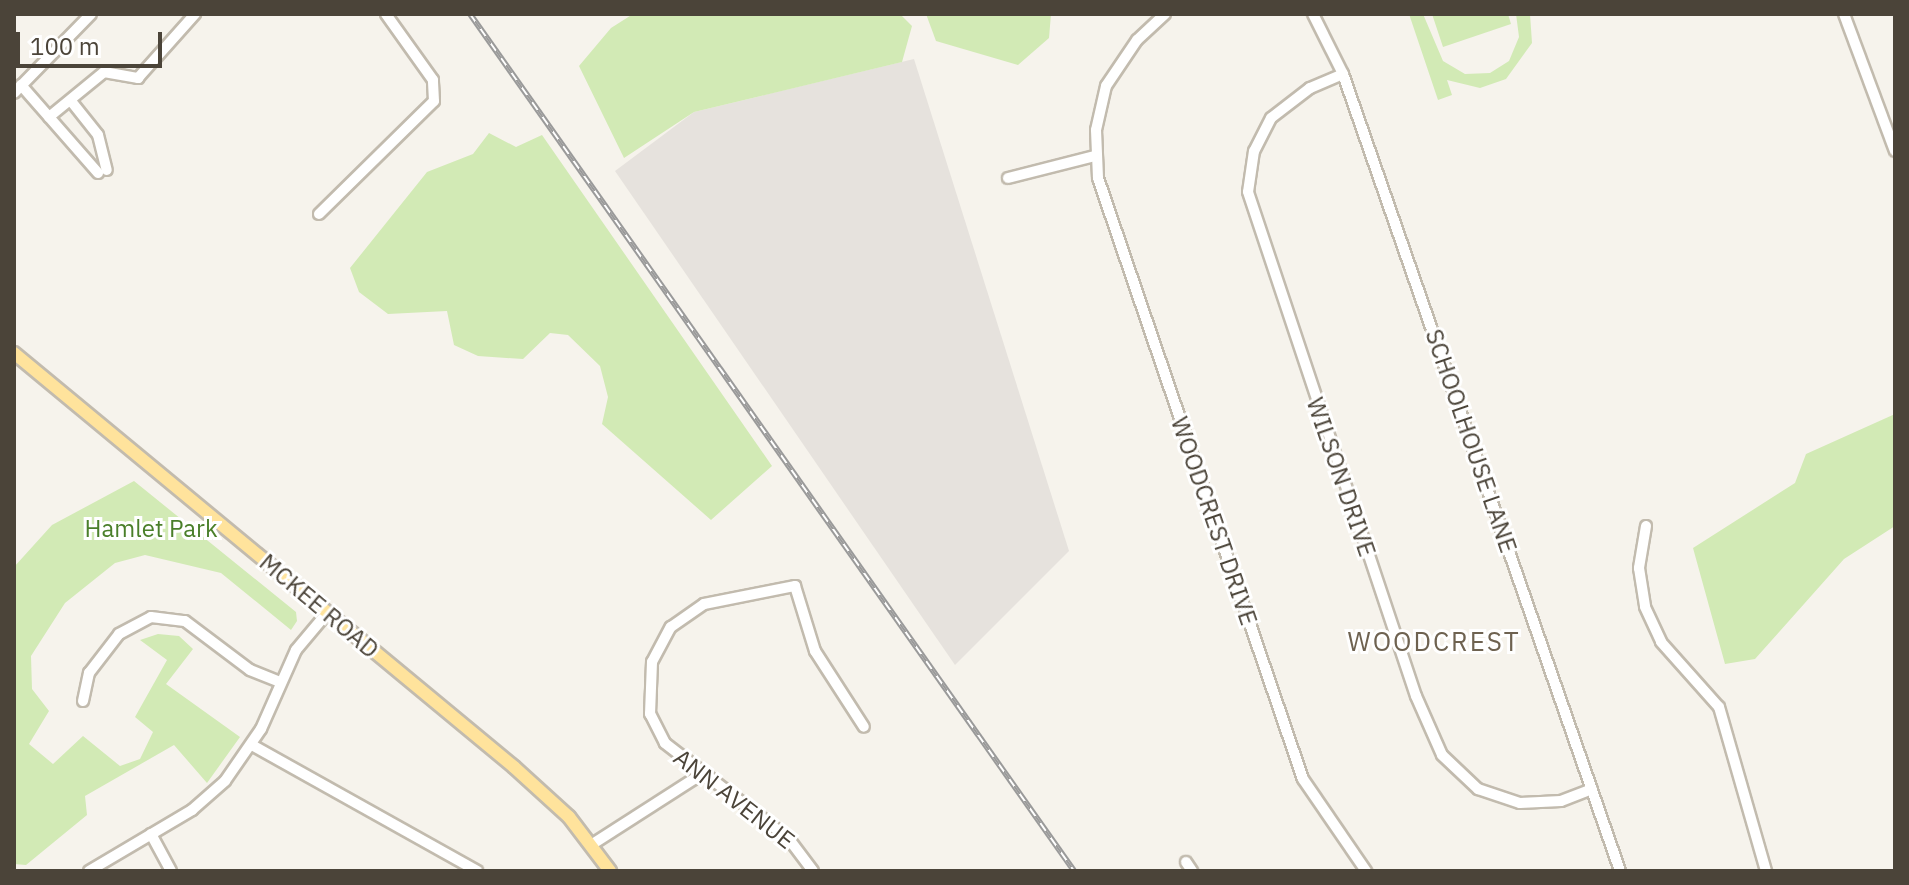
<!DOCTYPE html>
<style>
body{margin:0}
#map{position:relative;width:1909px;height:885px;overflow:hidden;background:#f6f3ec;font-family:"IBM Plex Sans",sans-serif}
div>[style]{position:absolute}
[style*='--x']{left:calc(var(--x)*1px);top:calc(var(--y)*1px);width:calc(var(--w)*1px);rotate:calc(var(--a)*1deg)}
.industrial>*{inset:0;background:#e6e2dd}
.green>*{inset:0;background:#d2eab5}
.roads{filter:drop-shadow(2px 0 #c2bbae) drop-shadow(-2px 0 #c2bbae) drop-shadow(0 2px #c2bbae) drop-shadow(0 -2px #c2bbae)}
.minor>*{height:10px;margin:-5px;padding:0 5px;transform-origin:5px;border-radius:5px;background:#fff}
.major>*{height:12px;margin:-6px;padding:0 6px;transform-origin:6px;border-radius:6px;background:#ffe39c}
.rail>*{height:6px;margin-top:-3px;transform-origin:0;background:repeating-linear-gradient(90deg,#fff 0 9px,#9a9a9a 0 18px);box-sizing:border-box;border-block:2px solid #9a9a9a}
span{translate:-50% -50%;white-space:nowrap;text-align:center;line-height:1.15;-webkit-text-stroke:6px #fff;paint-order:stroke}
.street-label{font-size:24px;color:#4b4439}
.park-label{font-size:24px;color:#4a7f2a}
.neighbourhood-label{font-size:26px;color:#6e6250;letter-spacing:2px}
.frame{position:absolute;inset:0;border:16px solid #4b4439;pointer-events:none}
.scale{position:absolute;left:16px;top:32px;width:146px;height:36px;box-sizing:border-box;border:4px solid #4b4439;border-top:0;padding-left:10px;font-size:24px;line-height:28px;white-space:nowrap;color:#4b4439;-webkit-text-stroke:6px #fff;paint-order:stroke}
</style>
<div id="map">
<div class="industrial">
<i style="clip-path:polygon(914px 59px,1069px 551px,955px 665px,615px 171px,694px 112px)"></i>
</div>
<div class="green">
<i style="clip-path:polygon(633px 14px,900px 14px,912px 26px,902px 62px,694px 112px,624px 158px,579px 66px,611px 28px)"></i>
<i style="clip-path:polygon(926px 14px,1051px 14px,1049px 38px,1018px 65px,936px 41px)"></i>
<i style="clip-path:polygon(1409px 14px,1423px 14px,1443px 61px,1465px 74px,1490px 73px,1509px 61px,1519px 37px,1516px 14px,1530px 14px,1532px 43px,1506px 79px,1480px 88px,1447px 80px,1452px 95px,1438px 100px)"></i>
<i style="clip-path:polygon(1432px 14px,1508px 14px,1511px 24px,1443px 47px)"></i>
<i style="clip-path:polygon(489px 133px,516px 147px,542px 135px,772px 466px,711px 520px,602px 424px,608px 397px,600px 366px,568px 335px,550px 333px,523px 359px,478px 356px,454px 345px,447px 311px,388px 314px,359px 292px,350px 268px,427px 172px,473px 154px)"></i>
<i style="clip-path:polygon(1895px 414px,1895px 526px,1844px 559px,1755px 659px,1725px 664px,1693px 548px,1795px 483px,1806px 454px)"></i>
<i style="clip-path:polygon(134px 481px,296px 612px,297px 621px,291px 630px,221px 573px,145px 555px,115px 563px,65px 603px,31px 656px,32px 689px,49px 711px,29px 744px,53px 764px,83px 736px,120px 766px,140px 759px,153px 732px,135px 717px,167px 660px,140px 640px,158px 634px,179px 636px,193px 649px,166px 684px,240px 737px,207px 783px,174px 745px,85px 796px,87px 815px,26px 865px,14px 864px,14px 567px,52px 525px)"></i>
</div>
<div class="roads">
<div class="minor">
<i style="--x:1165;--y:14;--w:38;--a:137"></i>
<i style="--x:1137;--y:40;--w:55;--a:124"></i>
<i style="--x:1106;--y:86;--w:45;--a:102.8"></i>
<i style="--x:1096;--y:130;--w:48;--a:87.6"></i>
<i style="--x:1098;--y:178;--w:635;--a:71.17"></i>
<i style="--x:1303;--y:779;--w:112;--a:55.6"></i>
<i style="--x:1313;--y:14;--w:67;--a:63.4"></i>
<i style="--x:1343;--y:74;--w:844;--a:70.83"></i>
<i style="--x:1844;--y:14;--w:146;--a:69.6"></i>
<i style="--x:1343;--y:74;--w:36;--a:157"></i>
<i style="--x:1310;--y:88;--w:49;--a:142.4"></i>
<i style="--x:1271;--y:118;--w:37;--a:117"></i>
<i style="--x:1254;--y:151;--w:41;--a:98.3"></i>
<i style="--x:1248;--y:192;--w:531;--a:71.57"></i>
<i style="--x:1416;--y:696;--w:64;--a:66.2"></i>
<i style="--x:1442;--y:755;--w:50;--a:43.4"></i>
<i style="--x:1478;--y:789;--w:44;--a:18.4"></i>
<i style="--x:1520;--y:803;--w:41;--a:-2.8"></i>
<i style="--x:1561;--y:801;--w:33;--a:-21"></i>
<i style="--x:21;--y:85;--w:117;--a:48.8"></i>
<i style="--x:14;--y:93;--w:110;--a:-45.7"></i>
<i style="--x:71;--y:101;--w:43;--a:51.5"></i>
<i style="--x:98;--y:135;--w:36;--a:76"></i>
<i style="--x:49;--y:117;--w:71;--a:-39.3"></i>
<i style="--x:104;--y:72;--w:35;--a:10"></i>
<i style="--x:138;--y:78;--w:86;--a:-48.3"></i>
<i style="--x:1008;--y:178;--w:90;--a:-14.2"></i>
<i style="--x:319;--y:214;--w:161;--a:-44.5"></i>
<i style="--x:434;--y:101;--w:21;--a:-93"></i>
<i style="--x:433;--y:80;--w:81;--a:-125.5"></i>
<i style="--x:1646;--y:526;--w:43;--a:99.5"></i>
<i style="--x:1639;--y:568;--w:39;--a:81"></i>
<i style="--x:1645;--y:607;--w:38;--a:65"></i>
<i style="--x:1661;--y:642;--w:87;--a:48.3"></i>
<i style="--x:1719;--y:707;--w:171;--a:74"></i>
<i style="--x:83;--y:701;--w:29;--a:-78"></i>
<i style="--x:89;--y:673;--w:49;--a:-52.4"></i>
<i style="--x:119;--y:634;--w:36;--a:-28"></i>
<i style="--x:151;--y:617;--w:34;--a:7"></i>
<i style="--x:185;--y:621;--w:81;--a:37"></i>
<i style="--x:250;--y:670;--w:32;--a:22"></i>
<i style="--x:252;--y:745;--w:258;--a:29.2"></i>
<i style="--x:151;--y:834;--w:42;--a:61.6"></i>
<i style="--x:591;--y:845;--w:133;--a:-32.7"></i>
<i style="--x:1186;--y:862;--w:11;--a:56"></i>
<i style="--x:89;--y:871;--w:120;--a:-30.6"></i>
<i style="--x:192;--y:810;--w:44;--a:-41.3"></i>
<i style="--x:225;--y:781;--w:63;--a:-55.3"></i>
<i style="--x:261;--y:729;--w:86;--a:-66.1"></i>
<i style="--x:296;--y:650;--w:48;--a:-50"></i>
<i style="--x:813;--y:871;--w:40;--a:-127"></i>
<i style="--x:789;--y:839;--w:157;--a:-142.3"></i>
<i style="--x:665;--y:743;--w:33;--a:-117"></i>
<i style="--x:650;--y:714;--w:52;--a:-87.8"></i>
<i style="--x:652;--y:662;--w:40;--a:-62"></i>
<i style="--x:671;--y:627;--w:40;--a:-34.9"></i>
<i style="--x:704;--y:604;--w:93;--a:-11.2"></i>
<i style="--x:795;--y:586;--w:68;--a:72.9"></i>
<i style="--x:815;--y:651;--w:90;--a:57.2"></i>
</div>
<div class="major">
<i style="--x:14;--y:353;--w:649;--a:39.62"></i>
<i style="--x:514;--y:767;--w:74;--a:42.3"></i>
<i style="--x:569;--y:817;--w:68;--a:52.8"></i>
</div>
</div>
<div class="rail">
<i style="--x:470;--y:14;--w:1048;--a:54.82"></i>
</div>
<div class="street-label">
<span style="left:1471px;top:441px;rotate:71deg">SCHOOLHOUSE LANE</span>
<span style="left:1341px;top:477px;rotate:71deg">WILSON DRIVE</span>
<span style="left:1214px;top:521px;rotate:71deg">WOODCREST DRIVE</span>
<span style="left:319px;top:606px;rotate:40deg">MCKEE ROAD</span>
<span style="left:734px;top:799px;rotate:38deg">ANN AVENUE</span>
</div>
<div class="park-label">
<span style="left:151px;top:529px">Hamlet Park</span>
</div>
<div class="neighbourhood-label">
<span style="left:1434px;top:642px">WOODCREST</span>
</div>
<div class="frame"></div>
<div class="scale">100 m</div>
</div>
